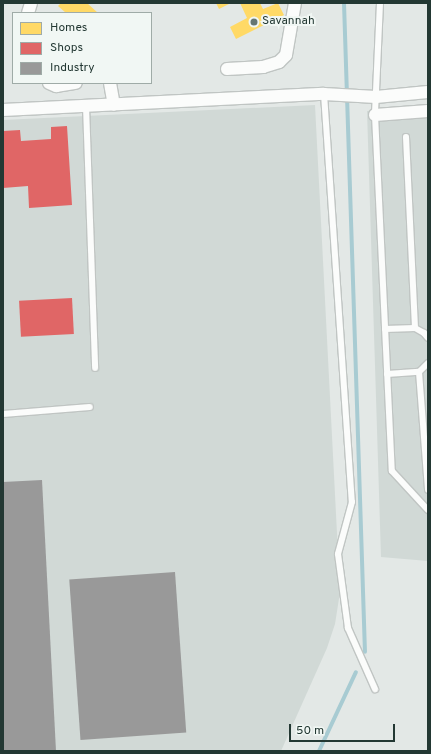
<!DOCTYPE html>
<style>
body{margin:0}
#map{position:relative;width:431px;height:754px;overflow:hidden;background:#e3e8e6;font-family:Overpass,sans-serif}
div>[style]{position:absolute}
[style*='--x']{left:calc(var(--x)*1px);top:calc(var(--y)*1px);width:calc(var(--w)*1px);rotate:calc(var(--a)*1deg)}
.built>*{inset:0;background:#d1d9d6}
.homes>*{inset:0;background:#ffd966}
.shops>*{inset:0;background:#e06666;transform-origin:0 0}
.industry>*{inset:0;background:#999;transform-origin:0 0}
.stream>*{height:4px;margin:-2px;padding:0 2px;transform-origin:2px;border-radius:2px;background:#a8cbd2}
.roads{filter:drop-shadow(1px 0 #c0c5c3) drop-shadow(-1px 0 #c0c5c3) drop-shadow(0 1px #c0c5c3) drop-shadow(0 -1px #c0c5c3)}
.service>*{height:6px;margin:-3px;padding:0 3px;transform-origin:3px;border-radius:3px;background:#fbfcfb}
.minor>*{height:12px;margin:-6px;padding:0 6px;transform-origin:6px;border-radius:6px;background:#fbfcfb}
.dots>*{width:11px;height:11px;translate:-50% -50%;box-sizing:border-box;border:2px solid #f1f7f4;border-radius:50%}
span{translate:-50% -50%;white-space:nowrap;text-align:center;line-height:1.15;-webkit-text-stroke:4px #f1f7f4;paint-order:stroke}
.poi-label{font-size:12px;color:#233833}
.left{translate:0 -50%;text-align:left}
.frame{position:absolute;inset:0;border:4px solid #233833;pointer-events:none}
.legend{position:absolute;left:12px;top:12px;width:140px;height:72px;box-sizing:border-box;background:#f1f7f4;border:1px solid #9faba7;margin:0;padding:5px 7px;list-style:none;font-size:12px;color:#233833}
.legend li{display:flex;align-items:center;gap:8px;height:20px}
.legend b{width:20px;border:1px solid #9faba7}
.scale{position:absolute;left:289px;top:724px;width:106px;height:18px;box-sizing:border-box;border:2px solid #233833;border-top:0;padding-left:5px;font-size:12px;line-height:14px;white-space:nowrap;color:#233833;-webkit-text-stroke:3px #f1f7f4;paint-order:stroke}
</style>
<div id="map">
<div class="built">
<i style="clip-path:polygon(315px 105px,340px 592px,335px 624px,327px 648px,281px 751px,3px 751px,3px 120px)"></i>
<i style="clip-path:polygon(428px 105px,428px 561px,381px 557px,367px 111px)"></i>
</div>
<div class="homes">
<i style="clip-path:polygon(61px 3px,87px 3px,98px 13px,66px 13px,58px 6px)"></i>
<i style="clip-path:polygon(216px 3px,231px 3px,219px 9px)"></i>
<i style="clip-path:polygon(240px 3px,260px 3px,263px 9px,278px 3px,284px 15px,236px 39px,230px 27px,247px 18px)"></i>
</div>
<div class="shops">
<i style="clip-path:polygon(67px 126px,72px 205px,29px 208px,28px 186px,3px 188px,3px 131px,20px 130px,21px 141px,51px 139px,51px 127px)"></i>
<i style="left:72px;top:298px;width:36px;height:53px;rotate:87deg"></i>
</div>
<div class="industry">
<i style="clip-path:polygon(42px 480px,56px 751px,3px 751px,3px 482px)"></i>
<i style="left:175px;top:572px;width:161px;height:106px;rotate:86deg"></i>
</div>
<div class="stream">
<i style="--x:344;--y:3;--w:649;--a:88.15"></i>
<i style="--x:319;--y:751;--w:87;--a:-64.9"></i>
</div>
<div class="roads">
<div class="service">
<i style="--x:380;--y:3;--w:112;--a:92.6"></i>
<i style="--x:375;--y:115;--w:356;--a:87.3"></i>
<i style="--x:392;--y:471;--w:53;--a:47.3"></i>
<i style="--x:324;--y:94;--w:409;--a:86.1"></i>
<i style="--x:352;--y:502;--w:54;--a:105.1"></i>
<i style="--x:338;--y:554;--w:75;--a:82.3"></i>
<i style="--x:348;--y:628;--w:67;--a:66.1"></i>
<i style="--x:86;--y:106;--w:262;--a:88"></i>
<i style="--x:406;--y:137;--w:191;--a:87.3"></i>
<i style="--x:385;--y:329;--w:30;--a:-2"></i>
<i style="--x:415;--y:328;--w:10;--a:29"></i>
<i style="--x:424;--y:333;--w:6;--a:51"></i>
<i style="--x:419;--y:372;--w:118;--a:85.6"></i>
<i style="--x:387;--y:374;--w:32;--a:-4"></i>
<i style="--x:419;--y:372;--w:13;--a:-45"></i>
<i style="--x:3;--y:414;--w:87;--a:-4.6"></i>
</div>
<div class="minor">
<i style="--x:28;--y:13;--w:10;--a:-73"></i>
<i style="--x:227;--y:69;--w:36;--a:-3"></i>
<i style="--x:263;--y:67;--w:17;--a:-17"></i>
<i style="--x:279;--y:62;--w:10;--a:-45"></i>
<i style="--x:286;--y:55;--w:53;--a:-80.2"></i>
<i style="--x:49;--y:83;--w:8;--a:23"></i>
<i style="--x:56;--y:86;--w:20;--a:-9"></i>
<i style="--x:110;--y:83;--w:22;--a:80"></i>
<i style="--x:3;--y:110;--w:321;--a:-2.9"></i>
<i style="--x:324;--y:94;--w:52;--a:3.3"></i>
<i style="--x:376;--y:97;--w:52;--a:-5.5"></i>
<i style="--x:375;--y:115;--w:53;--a:-4.3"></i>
</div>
</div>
<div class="dots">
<i style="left:254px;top:22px;background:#667672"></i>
</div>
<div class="poi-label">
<span class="left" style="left:262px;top:22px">Savannah</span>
</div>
<div class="frame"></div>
<ul class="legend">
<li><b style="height:11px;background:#ffd966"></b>Homes</li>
<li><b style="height:11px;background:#e06666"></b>Shops</li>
<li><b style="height:11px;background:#999"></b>Industry</li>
</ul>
<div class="scale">50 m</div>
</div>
